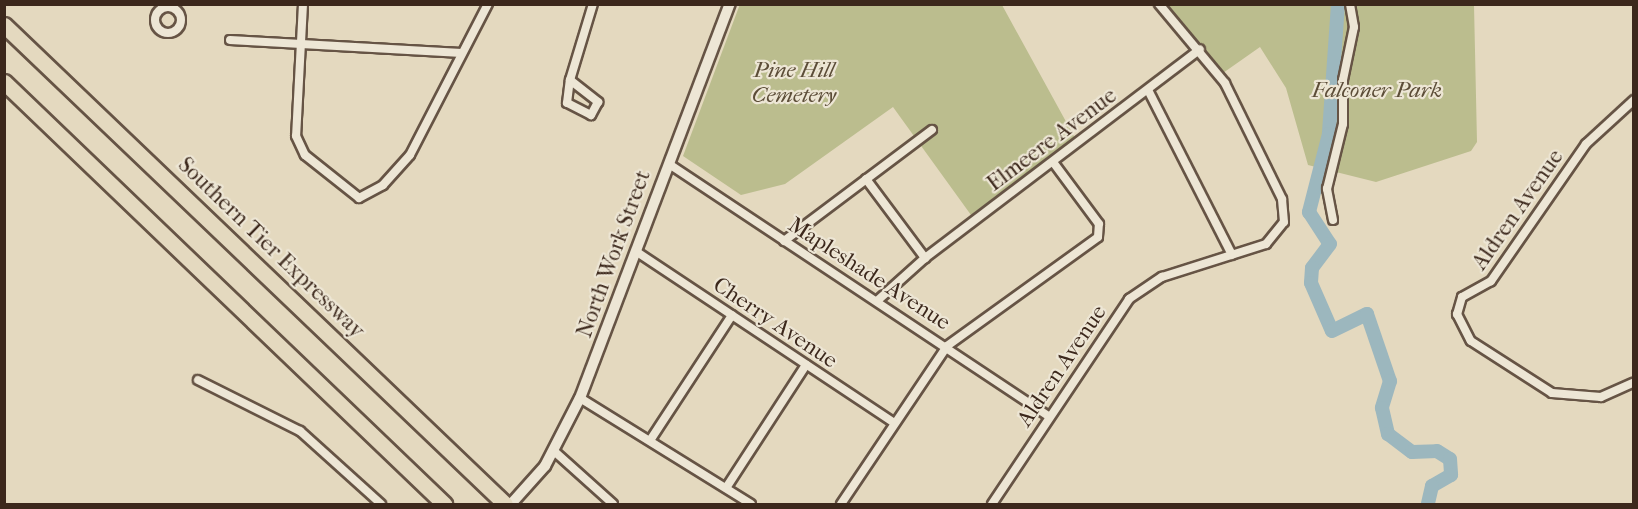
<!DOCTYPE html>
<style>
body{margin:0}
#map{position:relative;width:1638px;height:509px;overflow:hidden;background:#e4d9bf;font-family:"IM FELL French Canon",serif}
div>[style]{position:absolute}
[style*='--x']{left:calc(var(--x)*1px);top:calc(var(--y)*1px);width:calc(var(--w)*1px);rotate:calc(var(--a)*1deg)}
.green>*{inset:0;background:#bbbd8e}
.river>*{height:14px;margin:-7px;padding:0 7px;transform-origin:7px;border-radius:7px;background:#9cb7be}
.roads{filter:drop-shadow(2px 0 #665445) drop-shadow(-2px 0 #665445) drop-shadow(0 2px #665445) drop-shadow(0 -2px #665445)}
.minor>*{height:8px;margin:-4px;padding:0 4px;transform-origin:4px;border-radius:4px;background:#ede6d5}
.minor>.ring{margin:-4px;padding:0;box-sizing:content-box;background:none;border:8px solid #ede6d5;border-radius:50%}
.tertiary>*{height:10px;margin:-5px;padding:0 5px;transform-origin:5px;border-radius:5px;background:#ede6d5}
.motorway>*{height:15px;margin:-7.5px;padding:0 7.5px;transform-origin:7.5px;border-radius:7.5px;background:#e4d9bf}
span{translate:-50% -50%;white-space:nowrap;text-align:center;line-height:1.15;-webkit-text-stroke:4.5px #ede6d5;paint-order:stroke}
.park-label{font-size:22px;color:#5c4d38;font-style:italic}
.street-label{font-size:22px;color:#3c281c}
.frame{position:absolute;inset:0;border:6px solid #3c281c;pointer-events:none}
</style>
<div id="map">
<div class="green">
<i style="clip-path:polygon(740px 4px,1002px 5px,1075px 138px,971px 215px,893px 107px,785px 184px,741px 195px,683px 156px)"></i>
<i style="clip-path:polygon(1165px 5px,1474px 5px,1477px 142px,1471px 151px,1376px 182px,1308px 165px,1286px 88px,1260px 47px,1223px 73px)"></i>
</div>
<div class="river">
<i style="--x:1338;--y:4;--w:130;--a:94"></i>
<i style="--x:1329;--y:134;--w:81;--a:104.4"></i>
<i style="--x:1309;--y:212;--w:38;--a:57"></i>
<i style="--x:1330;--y:244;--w:30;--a:127"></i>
<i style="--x:1312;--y:268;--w:15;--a:94"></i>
<i style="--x:1311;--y:283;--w:52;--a:66.4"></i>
<i style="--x:1332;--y:331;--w:39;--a:-26"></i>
<i style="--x:1367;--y:314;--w:71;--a:71.1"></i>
<i style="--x:1390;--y:381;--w:28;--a:107"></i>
<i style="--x:1382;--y:408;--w:27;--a:77"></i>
<i style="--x:1388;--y:434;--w:30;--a:37"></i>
<i style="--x:1412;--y:452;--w:25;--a:-2"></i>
<i style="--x:1437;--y:451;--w:15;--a:32"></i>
<i style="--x:1450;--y:459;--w:16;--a:86"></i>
<i style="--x:1451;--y:475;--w:22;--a:150"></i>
<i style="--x:1432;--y:486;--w:18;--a:103"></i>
</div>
<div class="roads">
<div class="minor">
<i style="--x:303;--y:4;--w:132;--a:93"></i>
<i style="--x:296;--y:136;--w:21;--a:65"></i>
<i style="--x:305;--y:155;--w:69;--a:38.5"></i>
<i style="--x:359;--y:198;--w:27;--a:-28"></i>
<i style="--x:383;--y:185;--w:40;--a:-48"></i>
<i style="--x:410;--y:155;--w:170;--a:-62.7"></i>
<i class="ring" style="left:155px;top:7px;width:18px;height:18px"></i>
<i style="--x:230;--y:40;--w:232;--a:3.2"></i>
<i style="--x:570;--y:80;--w:36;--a:38"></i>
<i style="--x:598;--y:102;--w:15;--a:118"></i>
<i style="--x:591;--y:115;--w:27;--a:-153"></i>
<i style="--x:567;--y:103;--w:23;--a:-83"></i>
<i style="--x:570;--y:80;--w:79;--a:-73.2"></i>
<i style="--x:1148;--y:90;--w:185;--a:63"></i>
<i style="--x:1634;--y:100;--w:65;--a:137.5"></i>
<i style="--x:1586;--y:144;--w:167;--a:124.7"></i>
<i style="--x:1491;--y:281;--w:33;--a:151"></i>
<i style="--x:1462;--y:297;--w:18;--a:106"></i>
<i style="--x:1457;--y:314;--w:30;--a:63"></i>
<i style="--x:1471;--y:341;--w:96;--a:32.7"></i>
<i style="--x:1552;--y:393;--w:49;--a:4.7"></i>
<i style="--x:1601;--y:397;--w:36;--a:-24"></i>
<i style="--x:669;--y:164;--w:455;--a:33.6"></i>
<i style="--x:866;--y:179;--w:99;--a:53.2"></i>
<i style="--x:1333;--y:220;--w:32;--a:-101"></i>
<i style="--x:1327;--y:189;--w:67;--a:-76.2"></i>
<i style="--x:1343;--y:124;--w:44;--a:-90"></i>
<i style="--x:1343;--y:80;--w:54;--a:-78.3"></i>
<i style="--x:1354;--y:27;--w:23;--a:-100"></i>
<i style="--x:784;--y:241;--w:185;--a:-36.9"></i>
<i style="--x:637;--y:252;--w:309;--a:33.6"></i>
<i style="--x:877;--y:301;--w:64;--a:-41.9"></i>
<i style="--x:925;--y:258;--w:345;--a:-37.2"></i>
<i style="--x:198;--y:380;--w:114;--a:26.6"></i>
<i style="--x:300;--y:431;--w:109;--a:42"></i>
<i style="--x:580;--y:398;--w:201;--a:31.8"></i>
<i style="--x:651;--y:439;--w:148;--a:-56.8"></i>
<i style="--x:554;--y:451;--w:79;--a:41.9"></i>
<i style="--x:726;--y:488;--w:147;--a:-57"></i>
<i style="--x:841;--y:504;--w:190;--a:-56.1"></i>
<i style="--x:947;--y:346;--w:186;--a:-35.8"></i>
<i style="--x:1098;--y:237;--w:13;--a:-86"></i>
<i style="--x:1099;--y:224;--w:77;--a:-126.6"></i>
<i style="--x:992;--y:504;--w:247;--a:-56.2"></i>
<i style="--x:1129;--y:299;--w:40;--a:-34"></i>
<i style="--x:1162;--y:277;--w:109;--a:-17.6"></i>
<i style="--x:1266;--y:244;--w:28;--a:-51"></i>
<i style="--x:1284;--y:222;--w:23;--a:-95"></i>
<i style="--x:1282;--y:199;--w:129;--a:-116.2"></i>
<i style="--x:1225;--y:83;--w:103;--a:-129.9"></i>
</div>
<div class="tertiary">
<i style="--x:511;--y:504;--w:51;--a:-48.2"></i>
<i style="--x:545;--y:466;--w:76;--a:-62.8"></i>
<i style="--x:580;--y:398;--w:422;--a:-69.2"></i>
</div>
<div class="motorway">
<i style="--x:4;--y:25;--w:693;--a:43.71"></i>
<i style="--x:4;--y:82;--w:610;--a:43.8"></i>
</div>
</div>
<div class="park-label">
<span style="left:794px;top:83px">Pine Hill<br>Cemetery</span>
<span style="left:1377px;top:91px">Falconer Park</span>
</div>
<div class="street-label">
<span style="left:1052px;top:140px;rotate:-37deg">Elmeere Avenue</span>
<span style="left:1518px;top:210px;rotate:-55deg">Aldren Avenue</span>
<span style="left:271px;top:248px;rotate:44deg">Southern Tier Expressway</span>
<span style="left:614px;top:254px;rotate:-70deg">North Work Street</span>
<span style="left:869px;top:274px;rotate:33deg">Mapleshade Avenue</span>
<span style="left:775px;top:323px;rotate:34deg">Cherry Avenue</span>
<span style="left:1062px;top:366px;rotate:-56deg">Aldren Avenue</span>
</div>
<div class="frame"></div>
</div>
